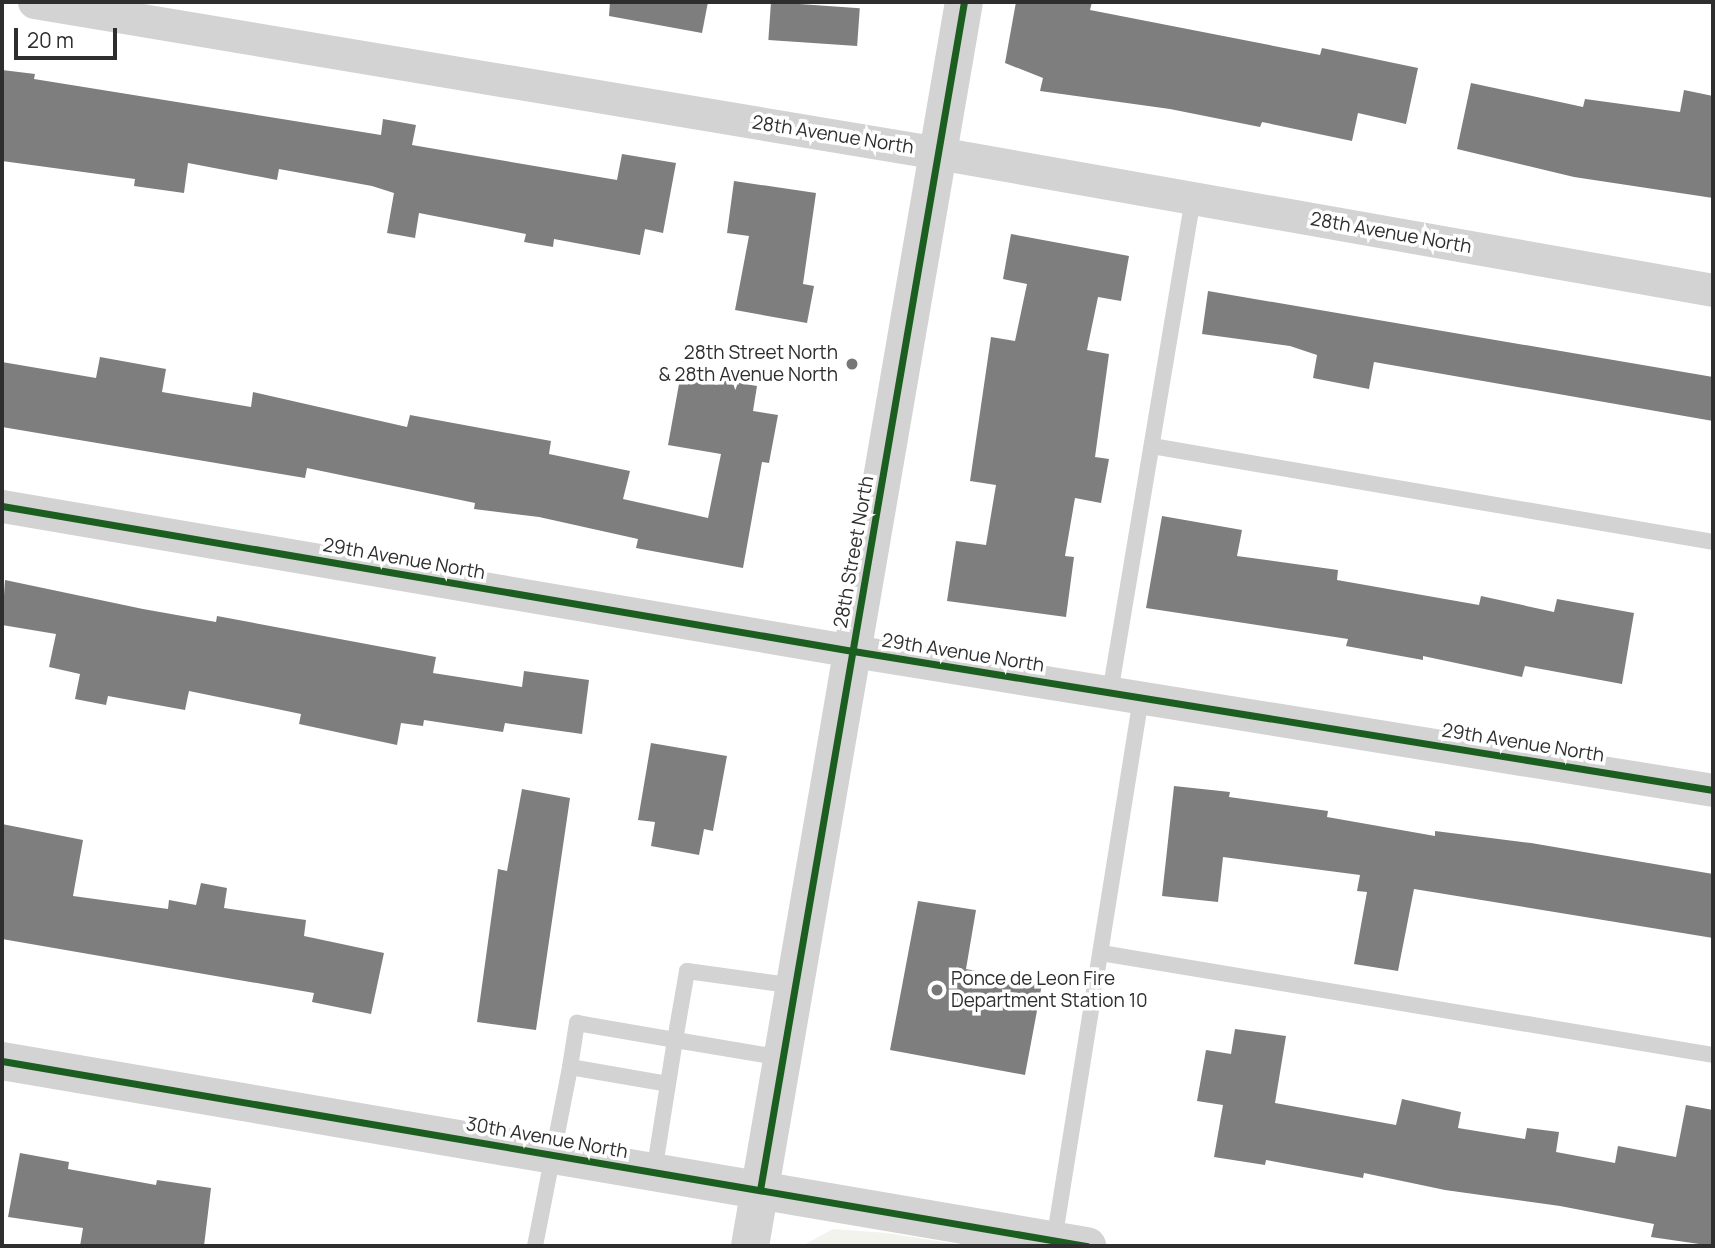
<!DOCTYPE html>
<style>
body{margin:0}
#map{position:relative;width:1715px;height:1248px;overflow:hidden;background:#fff;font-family:Manrope,sans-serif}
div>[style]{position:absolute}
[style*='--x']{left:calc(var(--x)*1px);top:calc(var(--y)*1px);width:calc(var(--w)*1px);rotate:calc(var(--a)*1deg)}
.green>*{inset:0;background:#f1f3ec}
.building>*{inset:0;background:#7e7e7e;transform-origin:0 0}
.service>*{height:16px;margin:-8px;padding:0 8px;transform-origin:8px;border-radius:8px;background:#d3d3d3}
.minor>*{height:33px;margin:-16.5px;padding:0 16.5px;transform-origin:16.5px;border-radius:16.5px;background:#d3d3d3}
.tertiary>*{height:38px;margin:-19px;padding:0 19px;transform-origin:19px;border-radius:19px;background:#d3d3d3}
.cycleway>*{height:7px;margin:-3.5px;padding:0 3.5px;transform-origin:3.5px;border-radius:3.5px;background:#1b5e20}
.dots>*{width:19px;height:19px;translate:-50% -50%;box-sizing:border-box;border:4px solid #fff;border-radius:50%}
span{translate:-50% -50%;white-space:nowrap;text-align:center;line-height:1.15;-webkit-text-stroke:7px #fff;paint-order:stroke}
.street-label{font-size:19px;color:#2e2e2e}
.poi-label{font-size:19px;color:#2e2e2e}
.right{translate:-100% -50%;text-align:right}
.left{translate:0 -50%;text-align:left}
.frame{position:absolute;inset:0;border:4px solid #2e2e2e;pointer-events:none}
.scale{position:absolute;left:14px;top:28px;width:103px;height:32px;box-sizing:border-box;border:4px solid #2e2e2e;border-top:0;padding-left:9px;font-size:21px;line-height:24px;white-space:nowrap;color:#2e2e2e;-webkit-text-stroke:5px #fff;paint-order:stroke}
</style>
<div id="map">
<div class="green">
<i style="clip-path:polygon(833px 1229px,887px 1233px,969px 1246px,802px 1246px)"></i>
</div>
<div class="building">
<i style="clip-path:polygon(610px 2px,708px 2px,702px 33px,609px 16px)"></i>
<i style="left:771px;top:2px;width:89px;height:38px;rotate:4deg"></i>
<i style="clip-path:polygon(1016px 2px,1092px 2px,1090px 10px,1320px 55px,1322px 48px,1418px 68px,1406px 124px,1358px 113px,1352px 141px,1262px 122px,1260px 127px,1170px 109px,1040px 91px,1043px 78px,1005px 63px)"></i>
<i style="clip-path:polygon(2px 70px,35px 74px,34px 79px,381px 135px,383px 119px,416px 125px,412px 145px,617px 180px,622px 154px,676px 163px,663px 233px,645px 229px,640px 255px,554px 239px,553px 247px,524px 242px,526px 234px,419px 213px,415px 238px,387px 233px,394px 193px,372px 186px,279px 169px,277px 180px,188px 163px,184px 193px,134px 186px,135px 179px,2px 161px)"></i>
<i style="clip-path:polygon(1471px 83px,1583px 107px,1585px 99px,1680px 112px,1684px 90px,1713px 96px,1713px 198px,1574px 177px,1457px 149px)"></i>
<i style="clip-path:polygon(734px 181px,816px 193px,803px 284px,814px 286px,807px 323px,735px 310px,749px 236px,727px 233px)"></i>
<i style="clip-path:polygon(1011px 234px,1129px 256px,1121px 301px,1098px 297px,1087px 350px,1109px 354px,1095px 457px,1109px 459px,1101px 503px,1075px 498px,1065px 556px,1074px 557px,1066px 617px,947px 601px,956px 541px,986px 545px,996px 485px,970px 481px,991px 337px,1015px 341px,1027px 284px,1003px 279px)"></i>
<i style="clip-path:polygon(1208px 291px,1713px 377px,1713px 421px,1374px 362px,1369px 389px,1313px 378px,1317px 355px,1290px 346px,1202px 334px)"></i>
<i style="clip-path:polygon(100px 357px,166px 369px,162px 392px,251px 407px,253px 392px,407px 427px,410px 415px,551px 441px,549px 454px,630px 471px,623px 499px,708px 518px,721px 454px,668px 445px,681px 373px,757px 386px,753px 411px,778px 415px,769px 463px,762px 462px,743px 568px,636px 548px,638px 539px,539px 517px,474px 509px,475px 503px,307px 468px,305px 478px,2px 427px,2px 362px,96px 378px)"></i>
<i style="clip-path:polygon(1162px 516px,1242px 530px,1237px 556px,1338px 570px,1337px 580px,1479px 605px,1481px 596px,1554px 612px,1557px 599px,1634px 613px,1622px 684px,1525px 666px,1522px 677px,1423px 656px,1423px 660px,1346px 646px,1348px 639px,1146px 608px)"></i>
<i style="clip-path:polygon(5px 580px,143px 609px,216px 622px,217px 616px,436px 657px,433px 673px,522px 687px,524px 671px,589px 680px,582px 734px,505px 723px,503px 732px,424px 720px,423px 726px,401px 723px,397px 745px,299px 724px,301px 714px,189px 691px,185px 710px,108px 696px,106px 705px,75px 699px,80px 674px,49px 667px,56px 634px,2px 625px)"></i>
<i style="clip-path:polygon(651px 743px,727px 756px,713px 831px,704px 829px,699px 855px,651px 846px,655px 822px,638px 820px)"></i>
<i style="clip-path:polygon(1174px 786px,1230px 792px,1229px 797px,1328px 811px,1327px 817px,1435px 836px,1435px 831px,1531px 843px,1713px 874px,1713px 938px,1414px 889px,1398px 971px,1354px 964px,1367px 892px,1357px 891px,1360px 875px,1223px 857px,1218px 902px,1162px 896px)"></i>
<i style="clip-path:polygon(522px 789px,570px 798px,536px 1030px,477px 1022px,498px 869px,507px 871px)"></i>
<i style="clip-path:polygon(2px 824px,83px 840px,73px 896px,168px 909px,169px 900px,196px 905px,201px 883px,227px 888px,224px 908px,306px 920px,304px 936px,384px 953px,371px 1014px,312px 1002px,314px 993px,2px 939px)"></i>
<i style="clip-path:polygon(918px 901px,976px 910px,966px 969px,1042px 984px,1025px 1075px,890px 1050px)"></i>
<i style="clip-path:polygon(1235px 1029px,1286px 1036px,1275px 1103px,1396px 1125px,1402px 1099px,1461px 1112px,1458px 1128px,1525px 1139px,1527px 1128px,1559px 1132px,1556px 1152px,1615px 1163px,1618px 1146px,1676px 1157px,1686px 1105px,1713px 1110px,1713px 1246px,1651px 1237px,1654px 1224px,1560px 1206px,1445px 1190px,1364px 1173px,1363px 1178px,1266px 1160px,1265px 1165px,1214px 1157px,1223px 1105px,1197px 1101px,1206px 1050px,1231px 1054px)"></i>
<i style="clip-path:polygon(20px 1153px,69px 1162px,68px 1169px,156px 1185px,157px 1180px,211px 1188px,204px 1246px,80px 1246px,83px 1228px,8px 1217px)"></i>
</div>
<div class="service">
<i style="--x:1152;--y:446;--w:569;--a:9.71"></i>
<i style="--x:1110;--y:693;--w:502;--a:-80.48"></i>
<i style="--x:1101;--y:953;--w:620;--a:9.46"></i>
<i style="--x:783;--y:1058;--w:109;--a:-170.5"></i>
<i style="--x:675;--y:1040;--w:70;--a:-80.1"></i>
<i style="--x:687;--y:971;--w:109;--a:7.9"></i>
<i style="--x:570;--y:1067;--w:45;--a:-81"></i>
<i style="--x:577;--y:1023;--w:99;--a:9.8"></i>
<i style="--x:675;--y:1040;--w:134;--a:99"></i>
<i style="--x:1054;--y:1241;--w:550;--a:-80.9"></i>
<i style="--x:535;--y:1246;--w:182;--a:-78.9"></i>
<i style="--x:570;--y:1067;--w:99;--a:9.8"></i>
</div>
<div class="minor">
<i style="--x:34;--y:2;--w:917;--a:9.48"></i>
<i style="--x:938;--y:153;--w:787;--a:10.02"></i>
<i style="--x:2;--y:506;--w:863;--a:9.67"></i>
<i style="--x:853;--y:651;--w:871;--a:9.18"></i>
</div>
<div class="tertiary">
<i style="--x:2;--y:1061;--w:1101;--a:9.68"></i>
<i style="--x:750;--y:1246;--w:1262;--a:-80.24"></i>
</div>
<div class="cycleway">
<i style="--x:2;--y:506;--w:863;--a:9.67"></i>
<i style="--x:853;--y:651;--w:871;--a:9.18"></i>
<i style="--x:2;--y:1061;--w:1101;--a:9.68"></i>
<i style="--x:760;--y:1190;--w:1205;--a:-80.26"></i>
</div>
<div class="dots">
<i style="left:852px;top:364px;background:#777"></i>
<i style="left:937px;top:990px;background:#777"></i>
</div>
<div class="street-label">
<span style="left:833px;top:135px;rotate:9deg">28th Avenue North</span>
<span style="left:1391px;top:233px;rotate:10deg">28th Avenue North</span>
<span style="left:854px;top:552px;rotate:-80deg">28th Street North</span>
<span style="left:404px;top:559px;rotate:10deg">29th Avenue North</span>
<span style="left:963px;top:653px;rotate:9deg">29th Avenue North</span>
<span style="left:1523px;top:743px;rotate:9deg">29th Avenue North</span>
<span style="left:547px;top:1138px;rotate:10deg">30th Avenue North</span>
</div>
<div class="poi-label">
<span class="right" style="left:838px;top:364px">28th Street North<br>&amp; 28th Avenue North</span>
<span class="left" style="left:951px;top:990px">Ponce de Leon Fire<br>Department Station 10</span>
</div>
<div class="frame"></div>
<div class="scale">20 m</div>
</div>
